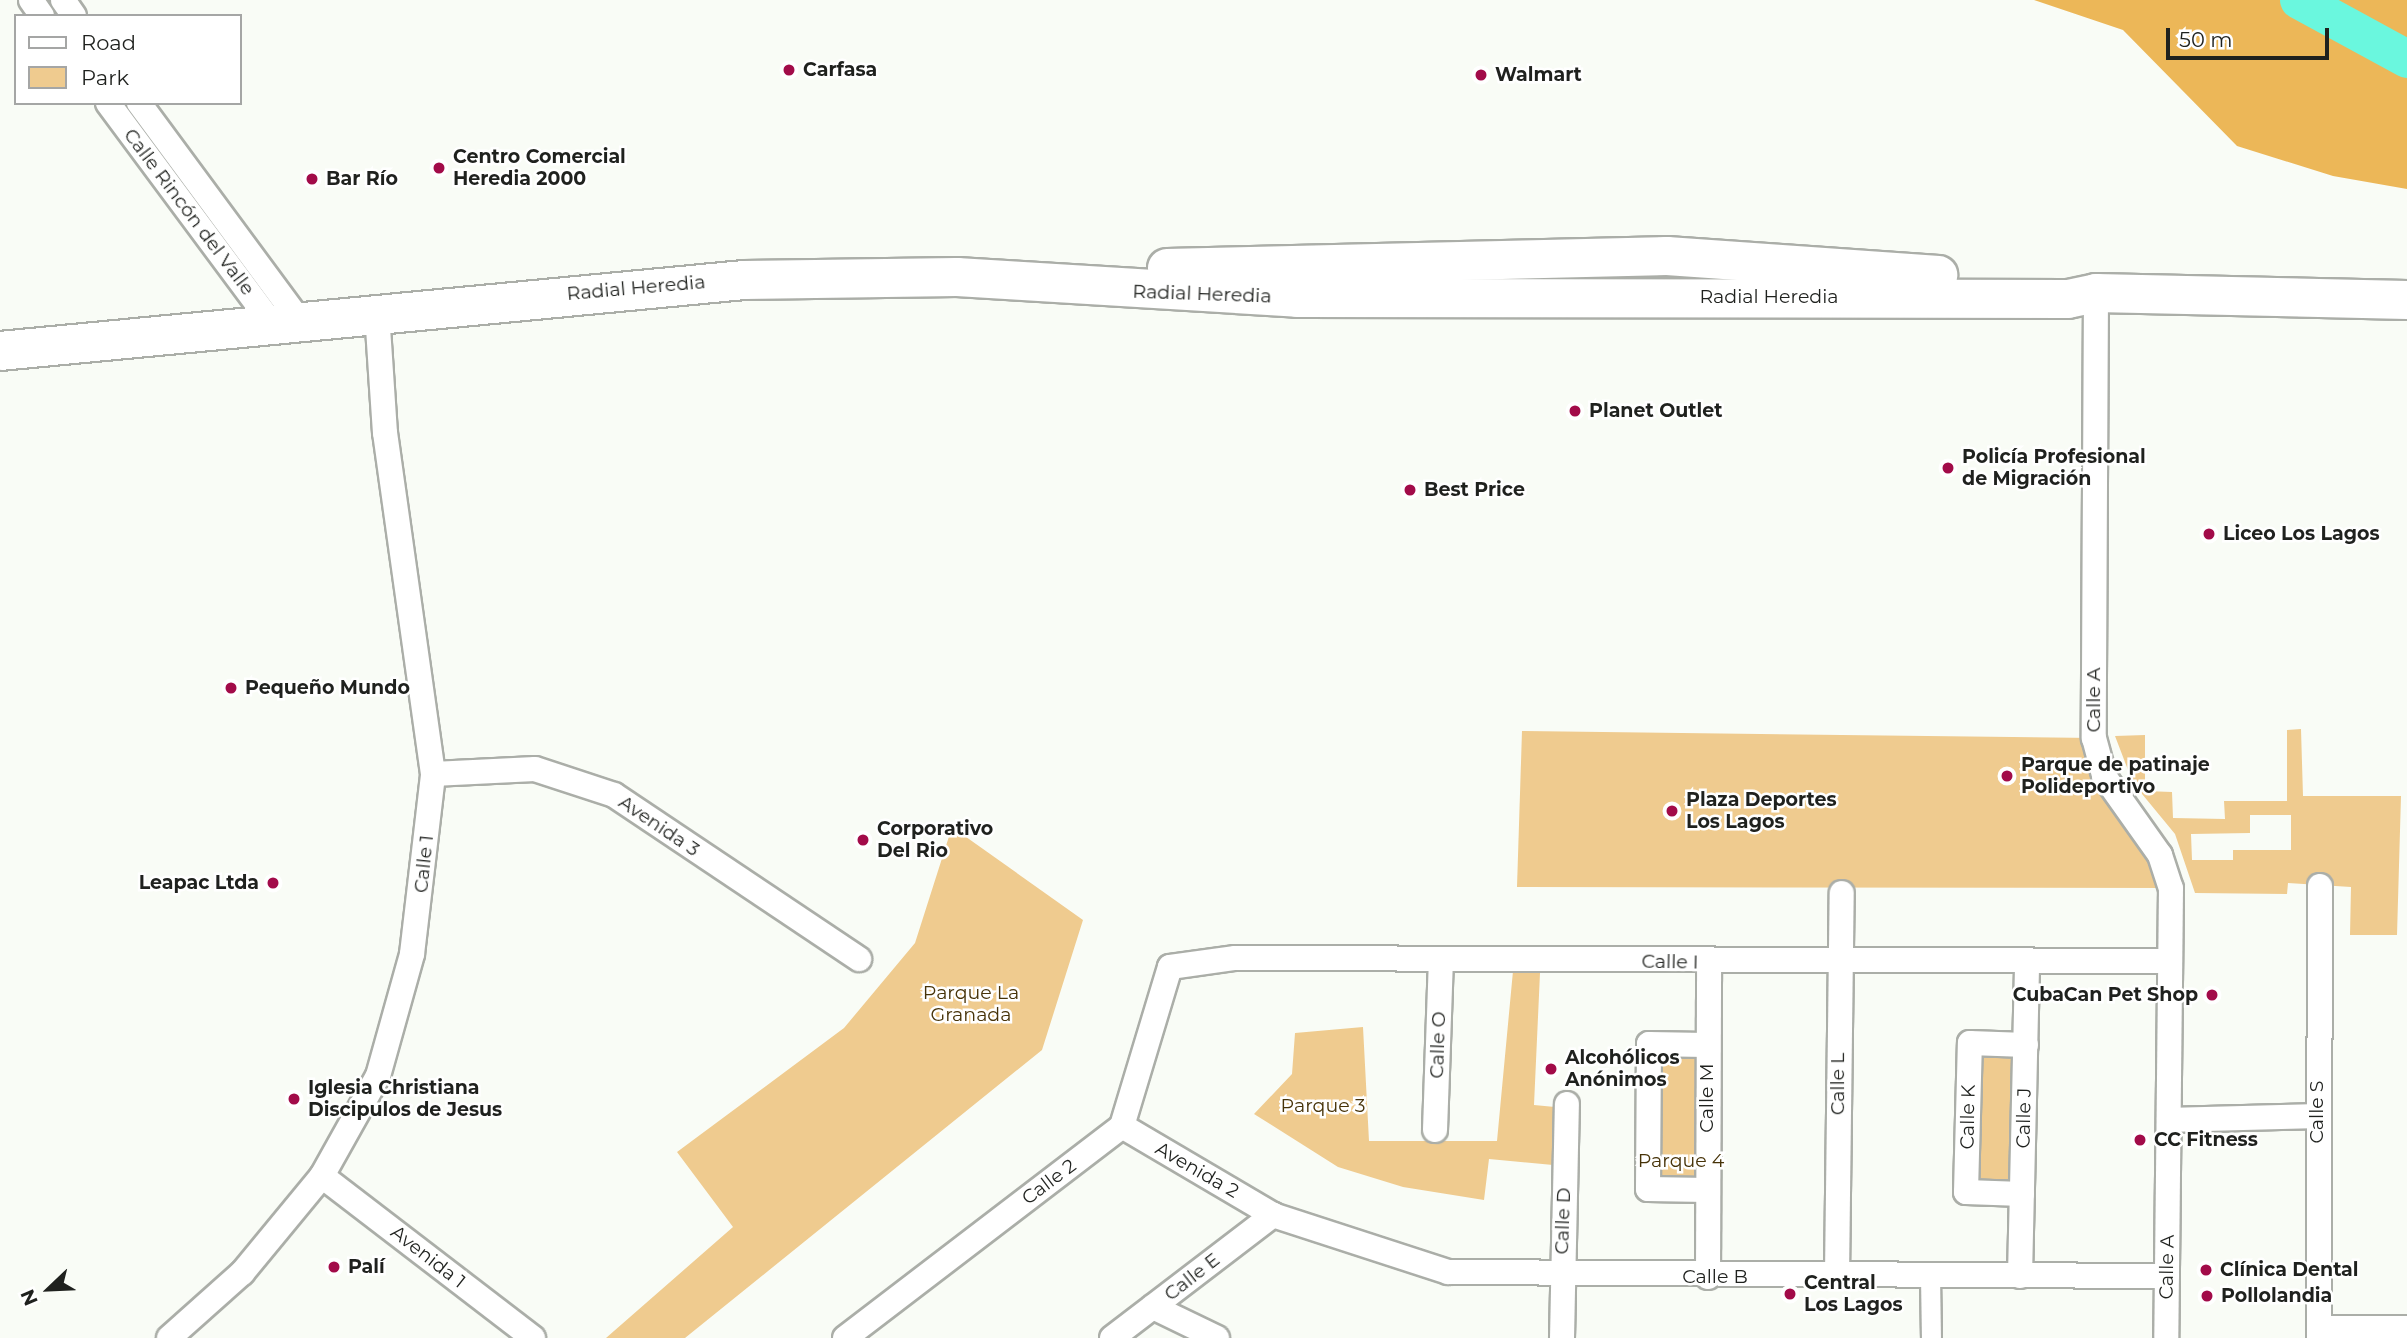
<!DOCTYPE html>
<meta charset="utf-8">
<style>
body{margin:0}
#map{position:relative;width:2407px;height:1338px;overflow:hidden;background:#f9fcf6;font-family:Montserrat,sans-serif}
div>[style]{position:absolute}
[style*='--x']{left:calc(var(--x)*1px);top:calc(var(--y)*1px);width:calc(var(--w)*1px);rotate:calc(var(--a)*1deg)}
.green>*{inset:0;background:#efcb8f;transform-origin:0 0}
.forest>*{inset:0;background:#ecb758}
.river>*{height:38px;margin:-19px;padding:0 19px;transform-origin:19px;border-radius:19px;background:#6af7de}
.roads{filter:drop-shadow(2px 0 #abaea8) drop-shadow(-2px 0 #abaea8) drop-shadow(0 2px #abaea8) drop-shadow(0 -2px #abaea8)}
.pedestrian>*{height:19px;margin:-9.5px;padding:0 9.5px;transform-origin:9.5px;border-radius:9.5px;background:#fff}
.minor>*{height:24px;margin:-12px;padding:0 12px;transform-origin:12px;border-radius:12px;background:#fff}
.primary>*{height:38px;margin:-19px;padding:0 19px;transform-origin:19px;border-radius:19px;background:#fff}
.dots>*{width:19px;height:19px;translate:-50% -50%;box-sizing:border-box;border:4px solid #fff;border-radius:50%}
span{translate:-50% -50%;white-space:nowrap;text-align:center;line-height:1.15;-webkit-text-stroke:5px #fff;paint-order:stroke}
.poi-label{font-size:19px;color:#1f211e;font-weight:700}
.left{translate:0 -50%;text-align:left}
.right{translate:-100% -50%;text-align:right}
.street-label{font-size:19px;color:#1f211e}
.park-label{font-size:19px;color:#473308}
.legend{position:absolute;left:14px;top:14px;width:228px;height:91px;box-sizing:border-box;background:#fff;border:2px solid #a5a6a5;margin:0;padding:9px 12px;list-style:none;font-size:21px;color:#1f211e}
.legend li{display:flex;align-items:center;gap:14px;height:35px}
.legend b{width:35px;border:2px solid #a5a6a5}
.north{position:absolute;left:14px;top:1254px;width:70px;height:70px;-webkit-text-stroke:5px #fff;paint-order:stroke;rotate:247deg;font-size:19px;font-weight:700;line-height:28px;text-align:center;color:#1f211e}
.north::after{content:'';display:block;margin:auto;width:24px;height:32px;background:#1f211e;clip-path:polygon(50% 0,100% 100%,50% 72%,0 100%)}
.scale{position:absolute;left:2166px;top:28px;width:163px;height:32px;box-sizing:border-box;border:4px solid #1f211e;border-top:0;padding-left:9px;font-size:21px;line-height:24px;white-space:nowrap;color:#1f211e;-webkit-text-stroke:5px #fff;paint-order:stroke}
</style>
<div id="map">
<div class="green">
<i style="clip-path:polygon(evenodd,2301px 729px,2303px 796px,2401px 796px,2397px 935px,2350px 935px,2351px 887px,2288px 883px,2287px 894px,2195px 893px,2175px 834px,2133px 783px,2115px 736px,2145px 735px,2145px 791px,2172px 792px,2173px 818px,2225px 819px,2224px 801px,2287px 801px,2287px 730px,2301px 729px,2250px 815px,2291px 815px,2291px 850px,2233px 850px,2233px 860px,2192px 860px,2191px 834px,2250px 833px,2250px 815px)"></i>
<i style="clip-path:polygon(1522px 731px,2094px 738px,2171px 888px,1517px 887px)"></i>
<i style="clip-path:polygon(952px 827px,1083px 920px,1042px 1050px,685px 1338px,606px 1338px,733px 1227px,677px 1152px,844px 1028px,915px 943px)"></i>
<i style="clip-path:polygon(1513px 971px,1540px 973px,1534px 1105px,1555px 1107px,1553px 1165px,1489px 1159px,1484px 1200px,1403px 1187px,1338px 1167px,1254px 1114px,1292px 1074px,1295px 1033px,1363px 1027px,1369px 1141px,1497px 1141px)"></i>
<i style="clip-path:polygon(1657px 1051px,1705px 1051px,1707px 1190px,1652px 1186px)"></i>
<i style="left:1975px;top:1055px;width:38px;height:127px;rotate:2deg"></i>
</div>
<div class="forest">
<i style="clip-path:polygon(2034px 0,2407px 0,2407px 189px,2333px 176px,2237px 146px,2123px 30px)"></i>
</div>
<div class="river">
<i style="--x:2299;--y:0;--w:123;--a:28.6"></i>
</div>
<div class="roads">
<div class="pedestrian">
<i style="--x:1930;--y:1276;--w:62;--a:89.1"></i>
</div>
<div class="minor">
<i style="--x:31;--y:0;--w:19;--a:55"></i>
<i style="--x:63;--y:0;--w:19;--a:55"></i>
<i style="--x:108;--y:103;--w:272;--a:53.4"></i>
<i style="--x:139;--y:103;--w:268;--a:53.6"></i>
<i style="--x:2096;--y:293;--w:445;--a:90.3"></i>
<i style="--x:2094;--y:738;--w:39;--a:75"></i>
<i style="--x:2104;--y:776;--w:97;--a:54.7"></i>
<i style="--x:2160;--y:855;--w:35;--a:72"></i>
<i style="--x:2171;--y:888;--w:450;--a:90.6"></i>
<i style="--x:433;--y:774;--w:102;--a:-2.8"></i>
<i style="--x:535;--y:769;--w:83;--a:18.2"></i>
<i style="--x:614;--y:795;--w:295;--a:33.8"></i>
<i style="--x:1706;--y:1045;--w:57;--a:-179"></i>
<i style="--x:1649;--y:1044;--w:145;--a:90.4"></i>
<i style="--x:1648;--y:1189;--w:59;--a:1"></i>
<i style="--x:2169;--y:1120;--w:148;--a:-1.5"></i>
<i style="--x:1122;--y:1126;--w:175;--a:30.5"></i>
<i style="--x:1273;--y:1215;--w:184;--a:18"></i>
<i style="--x:1448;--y:1272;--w:719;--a:0.32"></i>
<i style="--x:1435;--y:1130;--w:170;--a:-88"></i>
<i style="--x:322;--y:1176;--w:266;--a:37.5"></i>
<i style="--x:2022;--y:1194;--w:56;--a:-178"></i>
<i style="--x:1966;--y:1192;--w:149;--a:-88.5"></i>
<i style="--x:1970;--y:1043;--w:56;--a:2"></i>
<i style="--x:1837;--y:1276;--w:383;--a:-89.3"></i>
<i style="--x:2020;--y:1276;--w:316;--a:-88.7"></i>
<i style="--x:1708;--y:1277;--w:315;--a:-89.8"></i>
<i style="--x:1153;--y:1307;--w:71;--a:25.8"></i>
<i style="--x:2319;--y:1328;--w:88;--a:0"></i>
<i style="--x:169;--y:1338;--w:98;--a:-41.7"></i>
<i style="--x:242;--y:1273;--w:126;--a:-50.5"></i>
<i style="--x:322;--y:1176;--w:115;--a:-60.8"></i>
<i style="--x:378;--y:1076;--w:127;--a:-74.4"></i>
<i style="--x:412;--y:954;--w:181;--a:-83.3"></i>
<i style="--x:433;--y:774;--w:344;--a:-98"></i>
<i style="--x:385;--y:433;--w:122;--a:-93.8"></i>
<i style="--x:845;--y:1338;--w:349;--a:-37.4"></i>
<i style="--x:1122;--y:1126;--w:166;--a:-73.2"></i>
<i style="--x:1170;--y:967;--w:66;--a:-7.9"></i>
<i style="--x:1235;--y:958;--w:935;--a:0.18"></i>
<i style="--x:1112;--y:1338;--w:203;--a:-37.4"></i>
<i style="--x:1562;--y:1338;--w:234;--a:-88.8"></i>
<i style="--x:2319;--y:1338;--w:452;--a:-89.9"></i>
</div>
<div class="primary">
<i style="--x:1167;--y:268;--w:500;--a:-1.37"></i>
<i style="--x:1667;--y:256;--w:272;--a:4"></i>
<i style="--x:0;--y:351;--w:747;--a:-5.45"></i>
<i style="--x:744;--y:280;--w:213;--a:-0.8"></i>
<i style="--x:957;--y:277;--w:341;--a:3.5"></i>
<i style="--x:1297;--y:298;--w:771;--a:0.07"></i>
<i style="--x:2068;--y:299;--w:29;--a:-12"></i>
<i style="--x:2096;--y:293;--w:311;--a:1.3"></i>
</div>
</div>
<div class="dots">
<i style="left:789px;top:70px;background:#a20b49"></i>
<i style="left:1481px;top:75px;background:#a20b49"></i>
<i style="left:439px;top:168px;background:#a20b49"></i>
<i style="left:312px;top:179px;background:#a20b49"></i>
<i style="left:1575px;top:411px;background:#a20b49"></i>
<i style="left:1948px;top:468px;background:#a20b49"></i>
<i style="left:1410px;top:490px;background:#a20b49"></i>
<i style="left:2209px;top:534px;background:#a20b49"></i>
<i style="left:231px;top:688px;background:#a20b49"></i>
<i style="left:2007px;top:776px;background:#a20b49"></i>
<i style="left:1672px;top:811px;background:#a20b49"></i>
<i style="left:863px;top:840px;background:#a20b49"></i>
<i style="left:273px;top:883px;background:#a20b49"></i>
<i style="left:2212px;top:995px;background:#a20b49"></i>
<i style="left:1551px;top:1069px;background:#a20b49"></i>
<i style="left:294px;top:1099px;background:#a20b49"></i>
<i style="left:2140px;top:1140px;background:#a20b49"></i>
<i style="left:334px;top:1267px;background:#a20b49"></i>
<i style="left:2206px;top:1270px;background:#a20b49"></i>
<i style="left:1790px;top:1294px;background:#a20b49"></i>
<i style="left:2207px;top:1296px;background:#a20b49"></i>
</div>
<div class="poi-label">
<span class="left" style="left:803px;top:70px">Carfasa</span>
<span class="left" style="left:1495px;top:75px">Walmart</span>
<span class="left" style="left:453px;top:168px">Centro Comercial<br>Heredia 2000</span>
<span class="left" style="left:326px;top:179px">Bar Río</span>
<span class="left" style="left:1589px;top:411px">Planet Outlet</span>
<span class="left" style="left:1962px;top:468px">Policía Profesional<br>de Migración</span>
<span class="left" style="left:1424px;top:490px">Best Price</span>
<span class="left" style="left:2223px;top:534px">Liceo Los Lagos</span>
<span class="left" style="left:245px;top:688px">Pequeño Mundo</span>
<span class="left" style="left:2021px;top:776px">Parque de patinaje<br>Polideportivo</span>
<span class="left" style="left:1686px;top:811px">Plaza Deportes<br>Los Lagos</span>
<span class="left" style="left:877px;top:840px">Corporativo<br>Del Rio</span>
<span class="right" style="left:259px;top:883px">Leapac Ltda</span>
<span class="right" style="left:2198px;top:995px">CubaCan Pet Shop</span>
<span class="left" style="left:1565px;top:1069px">Alcohólicos<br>Anónimos</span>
<span class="left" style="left:308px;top:1099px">Iglesia Christiana<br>Discipulos de Jesus</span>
<span class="left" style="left:2154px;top:1140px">CC Fitness</span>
<span class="left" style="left:348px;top:1267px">Palí</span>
<span class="left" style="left:2220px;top:1270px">Clínica Dental</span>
<span class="left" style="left:1804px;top:1294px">Central<br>Los Lagos</span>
<span class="left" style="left:2221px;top:1296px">Pollolandia</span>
</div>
<div class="street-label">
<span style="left:189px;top:212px;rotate:53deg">Calle Rincón del Valle</span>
<span style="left:636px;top:288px;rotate:-5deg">Radial Heredia</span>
<span style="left:1202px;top:294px;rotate:2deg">Radial Heredia</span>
<span style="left:1769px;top:297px">Radial Heredia</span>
<span style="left:2094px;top:700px;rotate:-90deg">Calle A</span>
<span style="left:659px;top:826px;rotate:34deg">Avenida 3</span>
<span style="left:424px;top:864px;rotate:-84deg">Calle 1</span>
<span style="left:1670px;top:962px;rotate:1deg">Calle I</span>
<span style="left:1438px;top:1045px;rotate:-88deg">Calle O</span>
<span style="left:1838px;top:1084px;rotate:-90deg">Calle L</span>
<span style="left:1707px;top:1098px;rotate:-90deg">Calle M</span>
<span style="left:2317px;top:1112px;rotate:-90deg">Calle S</span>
<span style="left:1968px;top:1117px;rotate:-89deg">Calle K</span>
<span style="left:2024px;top:1118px;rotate:-89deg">Calle J</span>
<span style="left:1197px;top:1170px;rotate:30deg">Avenida 2</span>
<span style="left:1049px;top:1182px;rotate:-37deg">Calle 2</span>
<span style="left:1563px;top:1221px;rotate:-88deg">Calle D</span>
<span style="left:428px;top:1257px;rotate:38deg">Avenida 1</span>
<span style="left:2167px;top:1267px;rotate:-89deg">Calle A</span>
<span style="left:1192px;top:1277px;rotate:-38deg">Calle E</span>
<span style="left:1715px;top:1277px">Calle B</span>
</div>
<div class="park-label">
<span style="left:971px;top:1004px">Parque La<br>Granada</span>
<span style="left:1323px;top:1106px">Parque 3</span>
<span style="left:1681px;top:1161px">Parque 4</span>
</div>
<ul class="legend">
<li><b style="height:9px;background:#fff"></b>Road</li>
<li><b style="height:19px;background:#efcb8f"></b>Park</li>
</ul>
<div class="north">N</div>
<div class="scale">50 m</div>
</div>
